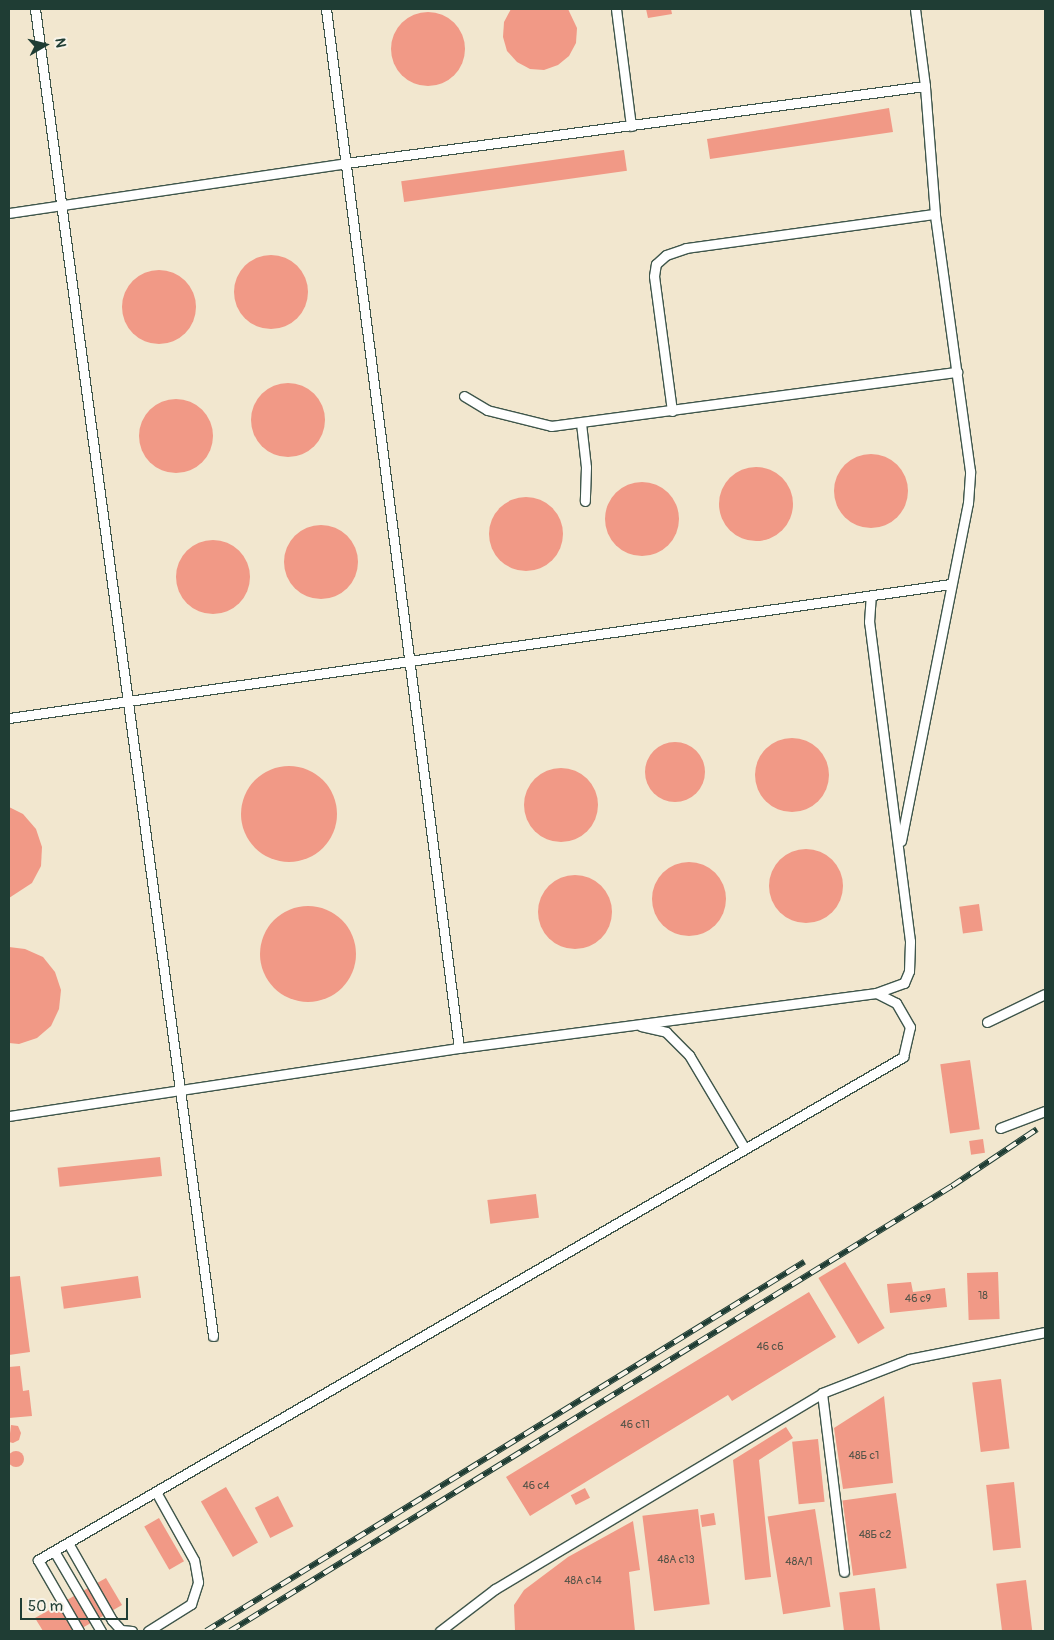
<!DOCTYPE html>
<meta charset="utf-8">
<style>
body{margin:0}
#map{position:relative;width:1054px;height:1640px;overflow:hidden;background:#f2e7cf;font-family:Pangolin,sans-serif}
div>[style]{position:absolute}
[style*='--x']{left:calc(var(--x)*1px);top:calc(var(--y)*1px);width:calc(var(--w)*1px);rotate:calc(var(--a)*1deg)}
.building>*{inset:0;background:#f19986;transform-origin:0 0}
.round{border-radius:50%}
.roads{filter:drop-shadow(1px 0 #3f564b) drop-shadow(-1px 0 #3f564b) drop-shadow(0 1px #3f564b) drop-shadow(0 -1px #3f564b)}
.service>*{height:9px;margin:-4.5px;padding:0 4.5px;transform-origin:4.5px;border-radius:4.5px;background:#fff}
.rail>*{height:5.5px;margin-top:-2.75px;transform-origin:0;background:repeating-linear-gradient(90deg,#f7f3e8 0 11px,#1f3d34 0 22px);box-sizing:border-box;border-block:1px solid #1f3d34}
span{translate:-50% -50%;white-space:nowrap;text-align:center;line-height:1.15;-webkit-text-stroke:4.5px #f7f3e8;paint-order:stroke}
.number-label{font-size:11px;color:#545448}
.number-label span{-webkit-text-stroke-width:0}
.frame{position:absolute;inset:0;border:10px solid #1f3d34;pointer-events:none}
.north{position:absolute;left:20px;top:20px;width:50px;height:50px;-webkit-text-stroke:4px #f7f3e8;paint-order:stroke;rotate:82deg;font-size:14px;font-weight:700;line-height:20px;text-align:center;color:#1f3d34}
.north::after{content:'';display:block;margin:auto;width:18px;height:22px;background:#1f3d34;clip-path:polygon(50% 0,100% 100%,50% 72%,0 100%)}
.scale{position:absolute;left:20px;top:1598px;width:108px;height:22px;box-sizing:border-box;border:2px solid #1f3d34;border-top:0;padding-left:6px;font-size:15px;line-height:18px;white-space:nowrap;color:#1f3d34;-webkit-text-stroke:4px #f7f3e8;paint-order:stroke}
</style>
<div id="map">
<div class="building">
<i style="clip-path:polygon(511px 9px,568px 9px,577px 28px,576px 43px,569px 56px,558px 65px,544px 70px,530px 69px,517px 62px,507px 51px,503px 37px,504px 22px)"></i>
<i style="clip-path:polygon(646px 9px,671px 9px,672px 14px,648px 18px)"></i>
<i class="round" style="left:391px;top:12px;width:74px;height:74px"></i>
<i style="clip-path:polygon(889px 108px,893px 132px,710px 159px,707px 139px)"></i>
<i style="left:624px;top:150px;width:21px;height:225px;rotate:82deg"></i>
<i class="round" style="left:234px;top:255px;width:74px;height:74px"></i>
<i class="round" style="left:122px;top:270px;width:74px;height:74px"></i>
<i class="round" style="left:251px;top:383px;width:74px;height:74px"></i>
<i class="round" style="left:139px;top:399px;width:74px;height:74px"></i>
<i class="round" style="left:834px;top:454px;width:74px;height:74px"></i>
<i class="round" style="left:719px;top:467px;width:74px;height:74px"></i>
<i class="round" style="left:605px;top:482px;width:74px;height:74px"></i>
<i class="round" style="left:489px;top:497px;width:74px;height:74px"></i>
<i class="round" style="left:284px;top:525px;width:74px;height:74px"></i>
<i class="round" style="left:176px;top:540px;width:74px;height:74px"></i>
<i class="round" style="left:755px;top:738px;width:74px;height:74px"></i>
<i class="round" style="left:645px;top:742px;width:60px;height:60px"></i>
<i class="round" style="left:241px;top:766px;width:96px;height:96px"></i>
<i class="round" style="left:524px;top:768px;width:74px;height:74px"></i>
<i style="clip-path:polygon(9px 807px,23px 814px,36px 829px,42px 847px,41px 866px,32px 883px,9px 898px)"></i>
<i class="round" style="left:769px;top:849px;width:74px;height:74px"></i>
<i class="round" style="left:652px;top:862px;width:74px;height:74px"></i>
<i class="round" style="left:538px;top:875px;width:74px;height:74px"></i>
<i style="left:979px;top:904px;width:27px;height:20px;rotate:82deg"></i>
<i class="round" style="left:260px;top:906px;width:96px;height:96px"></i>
<i style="clip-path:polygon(9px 947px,25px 949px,43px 957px,55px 972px,61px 990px,59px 1009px,51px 1026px,37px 1038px,19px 1044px,9px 1043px)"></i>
<i style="left:970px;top:1060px;width:70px;height:30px;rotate:82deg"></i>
<i style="left:983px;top:1139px;width:14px;height:14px;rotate:82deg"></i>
<i style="left:160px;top:1157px;width:19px;height:103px;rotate:84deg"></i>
<i style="left:536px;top:1194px;width:24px;height:49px;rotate:83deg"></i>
<i style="left:845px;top:1262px;width:77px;height:31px;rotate:59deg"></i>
<i style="left:998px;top:1272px;width:47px;height:31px;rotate:88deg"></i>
<i style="clip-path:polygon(20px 1276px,30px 1352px,9px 1355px,9px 1277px)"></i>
<i style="left:138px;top:1276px;width:22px;height:78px;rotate:82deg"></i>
<i style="clip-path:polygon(911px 1282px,913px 1292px,945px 1288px,947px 1307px,890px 1313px,887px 1284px)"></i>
<i style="clip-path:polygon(809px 1292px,836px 1337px,732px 1401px,728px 1395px,530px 1516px,506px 1477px)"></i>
<i style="clip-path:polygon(20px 1366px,23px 1391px,29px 1390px,32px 1416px,9px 1418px,9px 1367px)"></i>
<i style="left:1001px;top:1379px;width:70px;height:29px;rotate:83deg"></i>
<i style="clip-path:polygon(884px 1396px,893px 1483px,843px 1489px,834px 1428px)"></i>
<i style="clip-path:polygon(11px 1425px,18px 1426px,21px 1433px,19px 1440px,13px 1443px,9px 1442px)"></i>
<i style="clip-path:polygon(786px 1427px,793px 1438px,759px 1460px,771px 1577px,745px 1580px,733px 1460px)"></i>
<i style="left:818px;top:1439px;width:63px;height:26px;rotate:84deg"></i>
<i class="round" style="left:8px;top:1451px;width:16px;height:16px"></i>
<i style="left:1014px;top:1482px;width:66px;height:28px;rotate:84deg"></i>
<i style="left:226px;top:1487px;width:64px;height:29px;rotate:60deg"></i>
<i style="left:585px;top:1488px;width:11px;height:16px;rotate:63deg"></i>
<i style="left:896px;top:1493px;width:76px;height:54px;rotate:82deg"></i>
<i style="left:278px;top:1496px;width:34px;height:26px;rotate:63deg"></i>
<i style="left:698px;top:1509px;width:96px;height:56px;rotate:83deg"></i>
<i style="left:815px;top:1509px;width:99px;height:48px;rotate:81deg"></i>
<i style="left:714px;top:1513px;width:12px;height:14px;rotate:81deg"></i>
<i style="left:159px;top:1518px;width:50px;height:17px;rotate:60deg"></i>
<i style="clip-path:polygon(633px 1521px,640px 1570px,629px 1572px,635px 1631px,515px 1631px,514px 1605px,524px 1590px,568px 1557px)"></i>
<i style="clip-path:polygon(106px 1578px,122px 1605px,77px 1631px,43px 1631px,35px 1618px)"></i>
<i style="left:1026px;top:1580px;width:51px;height:30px;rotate:83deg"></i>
<i style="left:875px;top:1588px;width:43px;height:36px;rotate:83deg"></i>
</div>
<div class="roads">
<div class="service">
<i style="--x:35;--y:9;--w:1339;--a:82.36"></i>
<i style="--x:326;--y:9;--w:1047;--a:82.71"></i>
<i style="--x:616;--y:9;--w:118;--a:82.7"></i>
<i style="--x:9;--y:213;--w:341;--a:-8.4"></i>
<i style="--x:346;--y:163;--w:584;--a:-7.58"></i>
<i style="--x:464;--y:396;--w:27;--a:31"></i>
<i style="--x:487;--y:410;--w:66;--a:14"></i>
<i style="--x:551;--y:426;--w:410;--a:-7.6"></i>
<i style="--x:672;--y:411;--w:136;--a:-97.6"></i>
<i style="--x:654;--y:276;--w:12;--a:-81"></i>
<i style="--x:656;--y:264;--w:13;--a:-42"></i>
<i style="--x:666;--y:255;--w:21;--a:-19"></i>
<i style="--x:686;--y:248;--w:251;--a:-7.8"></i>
<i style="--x:581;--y:423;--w:44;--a:83.5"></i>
<i style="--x:586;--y:467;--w:34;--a:92"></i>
<i style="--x:9;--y:718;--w:951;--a:-8.1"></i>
<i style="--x:901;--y:841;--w:345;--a:-78.8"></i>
<i style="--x:968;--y:503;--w:32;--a:-86"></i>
<i style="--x:970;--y:471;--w:259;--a:-97.8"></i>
<i style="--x:935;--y:214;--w:128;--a:-94.5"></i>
<i style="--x:925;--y:86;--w:78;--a:-97.4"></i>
<i style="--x:987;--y:1022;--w:64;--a:-25.8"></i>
<i style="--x:641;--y:1026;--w:26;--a:13"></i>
<i style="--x:666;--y:1032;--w:33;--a:45"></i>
<i style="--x:689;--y:1055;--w:109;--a:59.2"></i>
<i style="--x:9;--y:1116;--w:455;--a:-8.6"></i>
<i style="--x:459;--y:1048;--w:421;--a:-7.5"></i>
<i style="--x:876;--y:993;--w:30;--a:-20"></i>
<i style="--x:904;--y:983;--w:13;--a:-67"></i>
<i style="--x:909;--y:971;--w:30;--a:-88"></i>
<i style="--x:910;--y:941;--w:322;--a:-97.3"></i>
<i style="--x:869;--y:622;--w:26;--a:-86"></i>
<i style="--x:1000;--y:1128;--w:48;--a:-20.7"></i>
<i style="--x:822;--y:1393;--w:180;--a:83"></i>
<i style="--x:68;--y:1543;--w:89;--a:60.3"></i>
<i style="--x:112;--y:1620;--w:13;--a:48"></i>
<i style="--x:121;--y:1630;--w:11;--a:5"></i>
<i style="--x:54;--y:1551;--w:93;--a:59.6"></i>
<i style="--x:79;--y:1631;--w:82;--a:-120"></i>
<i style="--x:38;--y:1560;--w:1001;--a:-30.18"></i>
<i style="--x:903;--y:1057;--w:31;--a:-77"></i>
<i style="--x:910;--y:1027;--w:28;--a:-120"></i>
<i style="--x:896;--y:1003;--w:22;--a:-153"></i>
<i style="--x:148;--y:1631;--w:51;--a:-32.1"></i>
<i style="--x:191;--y:1604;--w:23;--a:-72"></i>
<i style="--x:198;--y:1582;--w:22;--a:-100"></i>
<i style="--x:194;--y:1560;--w:78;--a:-119.2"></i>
<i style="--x:440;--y:1631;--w:69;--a:-37.4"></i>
<i style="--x:495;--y:1589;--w:381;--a:-30.9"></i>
<i style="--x:822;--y:1393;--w:93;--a:-21.3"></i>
<i style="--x:909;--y:1359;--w:139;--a:-11.2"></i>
</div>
</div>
<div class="rail">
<i style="--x:206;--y:1631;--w:703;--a:-31.68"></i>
<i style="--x:230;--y:1631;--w:848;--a:-31.65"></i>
<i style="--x:952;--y:1186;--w:102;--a:-33.8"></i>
</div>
<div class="number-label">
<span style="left:983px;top:1296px">18</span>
<span style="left:918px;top:1299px">46 с9</span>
<span style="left:770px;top:1347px">46 с6</span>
<span style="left:635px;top:1425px">46 с11</span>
<span style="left:864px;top:1456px">48Б с1</span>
<span style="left:536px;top:1486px">46 с4</span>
<span style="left:875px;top:1535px">48Б с2</span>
<span style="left:676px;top:1560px">48А с13</span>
<span style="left:799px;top:1562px">48А/1</span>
<span style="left:583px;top:1581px">48А с14</span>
</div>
<div class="frame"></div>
<div class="north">N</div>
<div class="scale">50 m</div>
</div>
